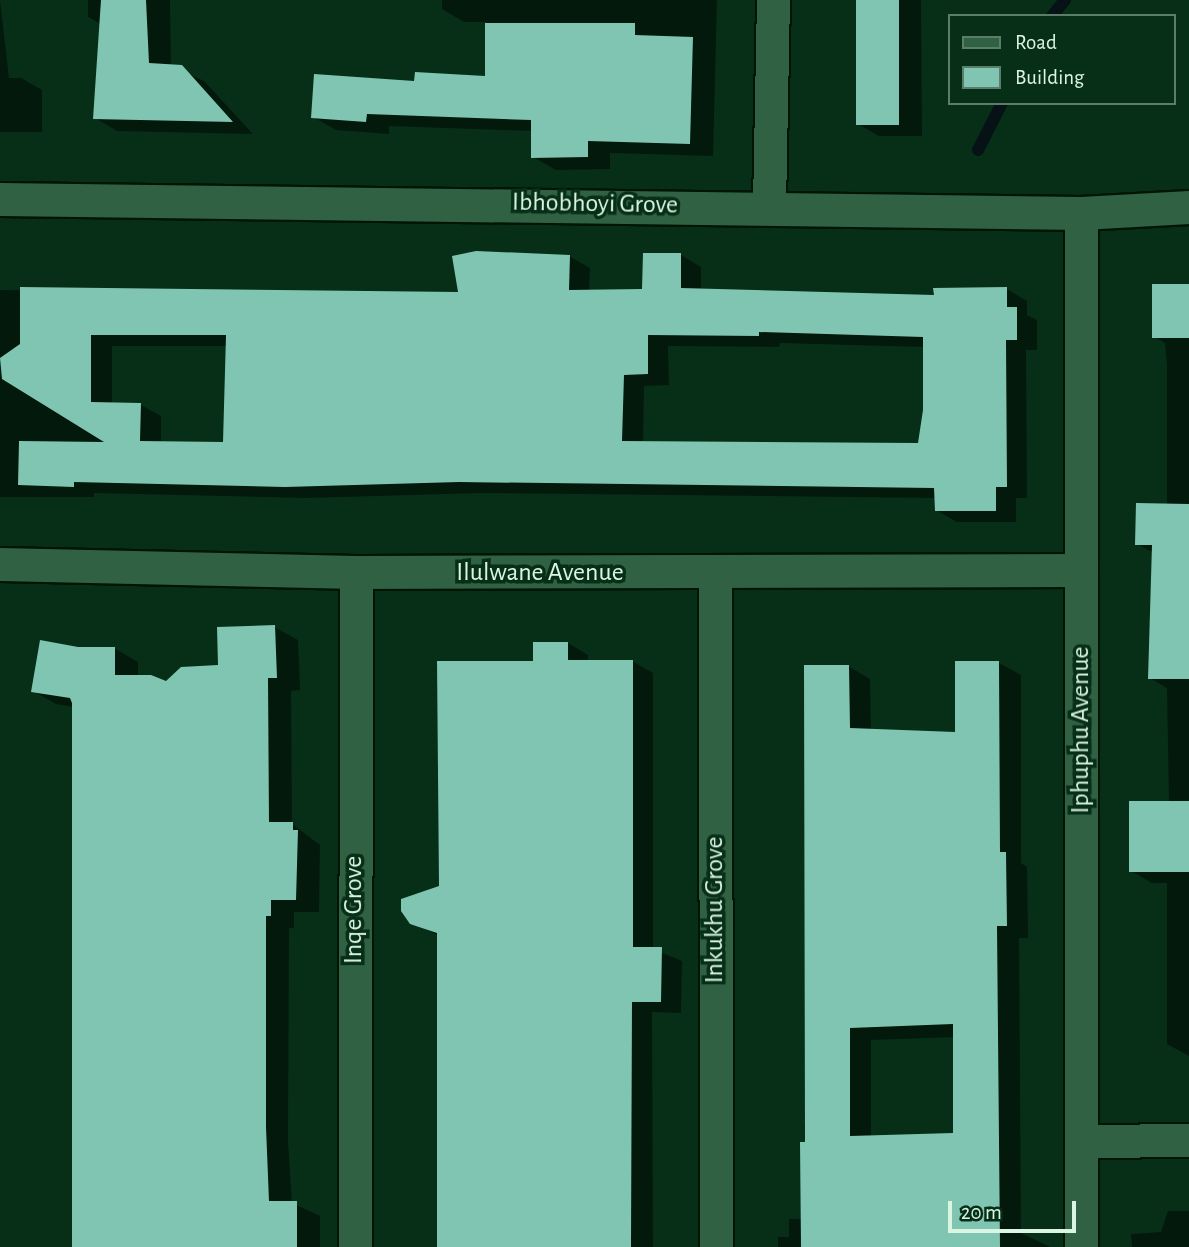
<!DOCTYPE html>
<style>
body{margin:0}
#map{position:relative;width:1189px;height:1247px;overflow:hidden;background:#072f18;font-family:"Alegreya Sans",sans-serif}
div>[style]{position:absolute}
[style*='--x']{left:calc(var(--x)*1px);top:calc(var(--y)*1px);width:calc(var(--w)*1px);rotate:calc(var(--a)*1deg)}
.shadow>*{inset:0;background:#0007}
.stream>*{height:12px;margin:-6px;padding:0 6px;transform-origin:6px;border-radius:6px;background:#061215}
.building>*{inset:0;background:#80c5b1;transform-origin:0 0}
.roads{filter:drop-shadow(2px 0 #001506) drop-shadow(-2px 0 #001506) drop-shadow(0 2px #001506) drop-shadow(0 -2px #001506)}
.street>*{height:33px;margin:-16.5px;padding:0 16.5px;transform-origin:16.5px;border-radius:16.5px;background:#2f6142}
span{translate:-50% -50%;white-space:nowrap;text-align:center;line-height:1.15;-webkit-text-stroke:7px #072f18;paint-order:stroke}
.street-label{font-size:26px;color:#daf5e1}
.legend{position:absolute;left:948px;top:14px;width:228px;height:91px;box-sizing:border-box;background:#072f18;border:2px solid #5b7e68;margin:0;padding:9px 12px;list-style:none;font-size:21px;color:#daf5e1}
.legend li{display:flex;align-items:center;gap:14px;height:35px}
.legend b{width:35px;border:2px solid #5b7e68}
.scale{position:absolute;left:948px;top:1201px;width:128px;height:32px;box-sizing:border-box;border:4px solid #daf5e1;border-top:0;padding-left:9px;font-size:21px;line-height:24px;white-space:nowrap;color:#daf5e1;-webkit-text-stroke:5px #072f18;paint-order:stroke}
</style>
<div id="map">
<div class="shadow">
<i style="clip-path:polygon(0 0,9px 78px,21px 78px,42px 90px,42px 132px,0 132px)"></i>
<i style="clip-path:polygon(88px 0,170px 0,171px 66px,204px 81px,253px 134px,117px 131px,95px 118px,101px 24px,88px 17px)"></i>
<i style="clip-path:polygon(442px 0,717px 0,713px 156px,610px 153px,610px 169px,556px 170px,533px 157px,533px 131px,389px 126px,389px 134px,336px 130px,313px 117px,416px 83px,487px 78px,487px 22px,464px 22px,442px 9px)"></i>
<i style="clip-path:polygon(857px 0,921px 0,922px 136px,879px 136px,858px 124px)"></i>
<i style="clip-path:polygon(evenodd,681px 255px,701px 267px,701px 290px,935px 296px,1007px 289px,1027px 301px,1027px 315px,1037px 320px,1037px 350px,1026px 350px,1027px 498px,1016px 498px,1016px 522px,957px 522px,936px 510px,936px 498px,481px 493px,307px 498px,94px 493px,94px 497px,0 497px,0 290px,460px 294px,569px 256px,590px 268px,589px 292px,644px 291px,681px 255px,780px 343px,925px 347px,925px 411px,919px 445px,643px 443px,644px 386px,669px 385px,668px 346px,779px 347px,780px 343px,681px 255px,112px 346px,227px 346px,225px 444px,161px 443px,161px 416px,141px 405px,112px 404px,112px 346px)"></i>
<i style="clip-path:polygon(1189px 286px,1189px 1056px,1167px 1044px,1167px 883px,1152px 883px,1131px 871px,1169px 803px,1167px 688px,1150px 678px,1154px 553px,1137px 544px,1167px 505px,1167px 365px,1165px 343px,1155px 337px)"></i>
<i style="clip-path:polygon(274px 627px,298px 640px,300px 690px,291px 691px,292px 824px,320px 845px,319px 912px,294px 912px,294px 928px,289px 928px,288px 1141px,292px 1203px,320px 1216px,320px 1247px,75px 1247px,74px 707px,56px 704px,33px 691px,78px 649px,114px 648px,138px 662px,138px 677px,166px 683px,220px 667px)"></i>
<i style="clip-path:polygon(568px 643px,588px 655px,588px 661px,632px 661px,653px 673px,653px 949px,682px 961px,681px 1013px,652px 1012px,653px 1247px,439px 1247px,439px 936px,407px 919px,440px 887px,535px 663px)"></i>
<i style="clip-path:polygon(evenodd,999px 663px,1021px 675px,1021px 863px,1027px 867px,1028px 938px,1019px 938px,1021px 1233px,1050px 1247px,778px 1247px,778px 1237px,789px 1237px,789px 1219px,803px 1219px,848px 666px,870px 679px,871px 731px,956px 734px,999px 663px,955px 1037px,955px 1135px,871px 1137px,871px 1040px,955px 1037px)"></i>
<i style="clip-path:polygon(1168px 1211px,1189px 1211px,1189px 1247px,1132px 1247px,1131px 1234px,1161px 1232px)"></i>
</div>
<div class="stream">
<i style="--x:1052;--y:16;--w:21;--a:-51"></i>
<i style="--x:978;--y:150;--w:53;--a:-62.9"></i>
</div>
<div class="building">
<i style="clip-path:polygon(101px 0,146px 0,149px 63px,182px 65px,233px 122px,93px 119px)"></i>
<i style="left:856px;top:0;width:43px;height:125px"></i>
<i style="clip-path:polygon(485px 23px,635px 23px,635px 35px,693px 37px,690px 144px,588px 141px,588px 157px,531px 158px,531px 120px,367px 114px,366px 122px,311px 118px,314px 74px,414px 81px,415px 72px,485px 76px)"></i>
<i style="clip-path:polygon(evenodd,476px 251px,570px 255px,569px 290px,642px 289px,643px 253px,681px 253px,681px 288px,934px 295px,933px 288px,1007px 287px,1007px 307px,1017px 307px,1017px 340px,1006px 340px,1007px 487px,996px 487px,996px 511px,935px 511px,934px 488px,459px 482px,285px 487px,74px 482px,74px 487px,18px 485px,19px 441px,104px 442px,2px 379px,0 358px,20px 344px,20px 287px,458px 292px,452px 256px,476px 251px,759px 332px,923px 337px,923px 410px,918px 443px,622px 441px,624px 375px,648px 374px,648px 335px,759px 336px,759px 332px,476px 251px,91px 335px,226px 335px,223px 442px,140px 441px,141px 403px,91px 402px,91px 335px)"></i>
<i style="left:1152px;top:284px;width:37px;height:54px"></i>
<i style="clip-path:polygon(1136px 503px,1189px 504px,1189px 679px,1148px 679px,1152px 545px,1135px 545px)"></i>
<i style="clip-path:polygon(275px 625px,277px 678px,268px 678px,269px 822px,293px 822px,293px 830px,298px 830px,296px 900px,271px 900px,271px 916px,266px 916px,266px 1127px,269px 1201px,297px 1201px,297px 1247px,72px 1247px,72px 703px,70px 698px,31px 692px,40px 640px,78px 647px,115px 647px,115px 675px,151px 675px,166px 681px,181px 667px,218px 665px,217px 627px)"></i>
<i style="clip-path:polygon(533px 642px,568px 642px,568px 660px,633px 660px,633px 947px,662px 947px,661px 1002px,632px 1002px,631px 1247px,437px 1247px,437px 933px,410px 924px,401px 911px,401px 899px,439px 886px,437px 661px,533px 661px)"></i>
<i style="clip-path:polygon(evenodd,955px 661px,999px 661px,1000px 852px,1006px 852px,1007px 926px,997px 926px,1000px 1247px,801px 1247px,800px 1142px,805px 1142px,804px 665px,849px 665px,850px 728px,955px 732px,955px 661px,953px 1024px,953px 1133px,850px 1136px,850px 1028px,953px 1024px)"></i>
<i style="left:1129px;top:801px;width:60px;height:71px"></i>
</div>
<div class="roads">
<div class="street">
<i style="--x:0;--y:199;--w:1081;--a:0.74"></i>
<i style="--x:1081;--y:213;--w:108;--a:-3.2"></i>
<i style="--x:769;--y:206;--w:206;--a:-88.9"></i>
<i style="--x:1081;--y:213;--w:1034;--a:90"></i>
<i style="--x:0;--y:564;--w:356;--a:1.3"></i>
<i style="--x:356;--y:572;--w:724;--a:-0.16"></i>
<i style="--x:715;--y:574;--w:673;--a:89.91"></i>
<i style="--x:1083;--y:1141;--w:106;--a:-0.5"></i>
<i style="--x:355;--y:1247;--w:675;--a:-89.92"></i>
</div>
</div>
<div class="street-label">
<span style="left:595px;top:204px;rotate:1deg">Ibhobhoyi Grove</span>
<span style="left:540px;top:573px">Ilulwane Avenue</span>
<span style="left:1081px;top:730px;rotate:-90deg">Iphuphu Avenue</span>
<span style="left:354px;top:910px;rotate:-90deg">Inqe Grove</span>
<span style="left:715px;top:910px;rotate:-90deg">Inkukhu Grove</span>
</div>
<ul class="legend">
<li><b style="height:9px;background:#2f6142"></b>Road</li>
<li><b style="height:19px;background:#80c5b1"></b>Building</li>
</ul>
<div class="scale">20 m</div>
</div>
